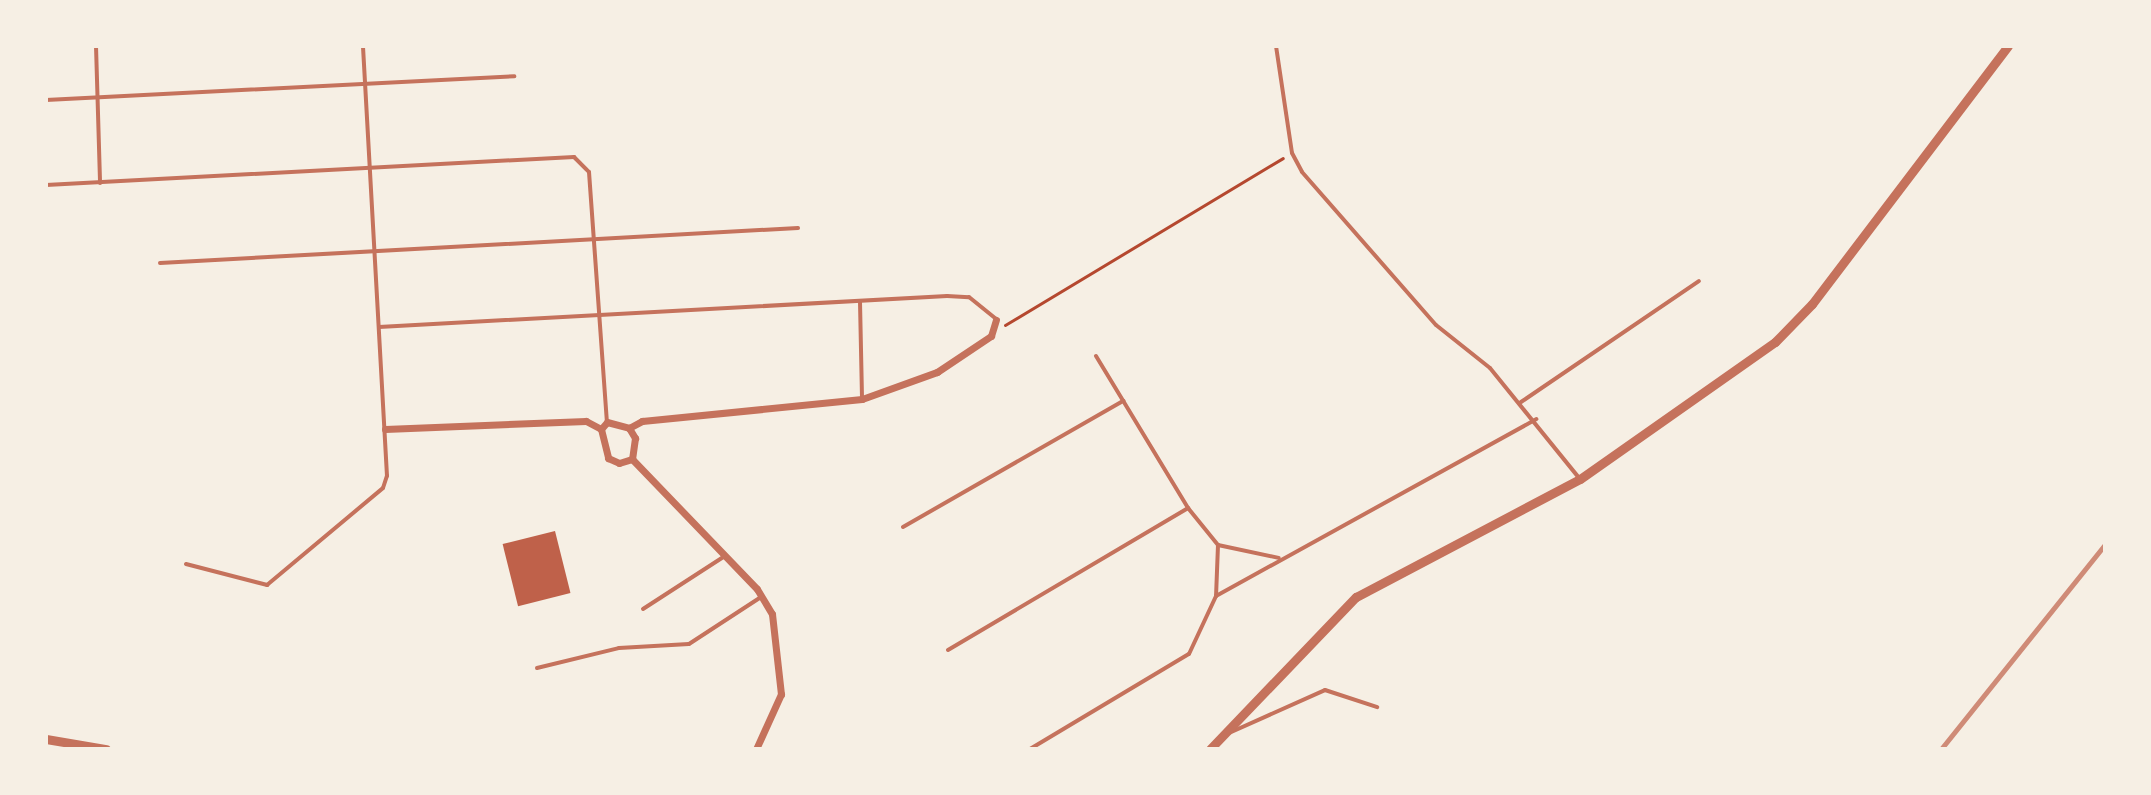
<!DOCTYPE html>
<style>
body{margin:0}
#map{position:relative;width:2151px;height:795px;overflow:hidden;background:#f6efe4;font-family:"Sofia Sans Condensed",sans-serif}
div>[style]{position:absolute}
[style*='--x']{left:calc(var(--x)*1px);top:calc(var(--y)*1px);width:calc(var(--w)*1px);rotate:calc(var(--a)*1deg)}
.building>*{inset:0;background:#bf614a;transform-origin:0 0}
.path>*{height:3px;margin:-1.5px;padding:0 1.5px;transform-origin:1.5px;border-radius:1.5px;background:#b5482f}
.service>*{height:4px;margin:-2px;padding:0 2px;transform-origin:2px;border-radius:2px;background:#c5725c}
.minor>*{height:7px;margin:-3.5px;padding:0 3.5px;transform-origin:3.5px;border-radius:3.5px;background:#c5725c}
.tertiary>*{height:9px;margin:-4.5px;padding:0 4.5px;transform-origin:4.5px;border-radius:4.5px;background:#c5725c}
.rail>*{height:5px;margin:-2.5px;padding:0 2.5px;transform-origin:2.5px;border-radius:2.5px;background:#cf8b77}
span{translate:-50% -50%;white-space:nowrap;text-align:center;line-height:1.15;-webkit-text-stroke:6px #f6efe4;paint-order:stroke}
.frame{position:absolute;inset:0;border:48px solid #f6efe4;pointer-events:none}
</style>
<div id="map">
<div class="building">
<i style="left:555px;top:531px;width:64px;height:54px;rotate:76deg"></i>
</div>
<div class="path">
<i style="--x:1005;--y:325;--w:324;--a:-31"></i>
</div>
<div class="service">
<i style="--x:96;--y:46;--w:137;--a:88.3"></i>
<i style="--x:1276;--y:46;--w:108;--a:81.5"></i>
<i style="--x:1292;--y:153;--w:21;--a:62"></i>
<i style="--x:1302;--y:172;--w:203;--a:48.8"></i>
<i style="--x:1436;--y:325;--w:69;--a:38.5"></i>
<i style="--x:1490;--y:368;--w:143;--a:51"></i>
<i style="--x:46;--y:100;--w:469;--a:-2.9"></i>
<i style="--x:46;--y:185;--w:529;--a:-3.04"></i>
<i style="--x:574;--y:157;--w:21;--a:45"></i>
<i style="--x:589;--y:172;--w:251;--a:85.9"></i>
<i style="--x:160;--y:263;--w:639;--a:-3.14"></i>
<i style="--x:860;--y:302;--w:97;--a:88.8"></i>
<i style="--x:379;--y:327;--w:569;--a:-3.12"></i>
<i style="--x:947;--y:296;--w:22;--a:3"></i>
<i style="--x:969;--y:297;--w:35;--a:39"></i>
<i style="--x:1096;--y:356;--w:178;--a:58.8"></i>
<i style="--x:1188;--y:508;--w:48;--a:51"></i>
<i style="--x:1218;--y:545;--w:62;--a:12"></i>
<i style="--x:1521;--y:402;--w:215;--a:-34.2"></i>
<i style="--x:903;--y:527;--w:254;--a:-29.8"></i>
<i style="--x:1218;--y:545;--w:51;--a:92.2"></i>
<i style="--x:1216;--y:596;--w:366;--a:-28.9"></i>
<i style="--x:186;--y:564;--w:84;--a:14.5"></i>
<i style="--x:267;--y:585;--w:151;--a:-39.9"></i>
<i style="--x:383;--y:488;--w:13;--a:-72"></i>
<i style="--x:387;--y:476;--w:431;--a:-93.2"></i>
<i style="--x:643;--y:609;--w:98;--a:-32.9"></i>
<i style="--x:948;--y:650;--w:279;--a:-30.6"></i>
<i style="--x:537;--y:668;--w:84;--a:-13.7"></i>
<i style="--x:619;--y:648;--w:70;--a:-3.3"></i>
<i style="--x:689;--y:644;--w:86;--a:-33.1"></i>
<i style="--x:1229;--y:733;--w:105;--a:-24.1"></i>
<i style="--x:1325;--y:690;--w:55;--a:18.1"></i>
<i style="--x:1030;--y:749;--w:185;--a:-30.9"></i>
<i style="--x:1189;--y:654;--w:64;--a:-65"></i>
</div>
<div class="minor">
<i style="--x:629;--y:428;--w:15;--a:-28"></i>
<i style="--x:642;--y:421;--w:221;--a:-5.7"></i>
<i style="--x:862;--y:399;--w:80;--a:-19.8"></i>
<i style="--x:937;--y:372;--w:65;--a:-33.7"></i>
<i style="--x:991;--y:336;--w:17;--a:-73"></i>
<i style="--x:385;--y:429;--w:201;--a:-2.3"></i>
<i style="--x:586;--y:421;--w:17;--a:28"></i>
<i style="--x:601;--y:429;--w:9;--a:-49"></i>
<i style="--x:607;--y:422;--w:23;--a:15"></i>
<i style="--x:629;--y:428;--w:12;--a:59"></i>
<i style="--x:635;--y:438;--w:21;--a:98"></i>
<i style="--x:601;--y:429;--w:30;--a:76"></i>
<i style="--x:608;--y:458;--w:12;--a:24"></i>
<i style="--x:619;--y:463;--w:14;--a:-17"></i>
<i style="--x:632;--y:459;--w:180;--a:46.1"></i>
<i style="--x:757;--y:589;--w:29;--a:59"></i>
<i style="--x:772;--y:614;--w:81;--a:83.6"></i>
<i style="--x:781;--y:694;--w:60;--a:114.4"></i>
</div>
<div class="tertiary">
<i style="--x:46;--y:739;--w:61;--a:9.5"></i>
<i style="--x:1210;--y:749;--w:211;--a:-46.2"></i>
<i style="--x:1356;--y:597;--w:253;--a:-27.8"></i>
<i style="--x:1580;--y:479;--w:238;--a:-35.1"></i>
<i style="--x:1775;--y:342;--w:53;--a:-45.8"></i>
<i style="--x:1812;--y:304;--w:324;--a:-52.8"></i>
</div>
<div class="rail">
<i style="--x:1941;--y:749;--w:263;--a:-51.3"></i>
</div>
<div class="frame"></div>
</div>
